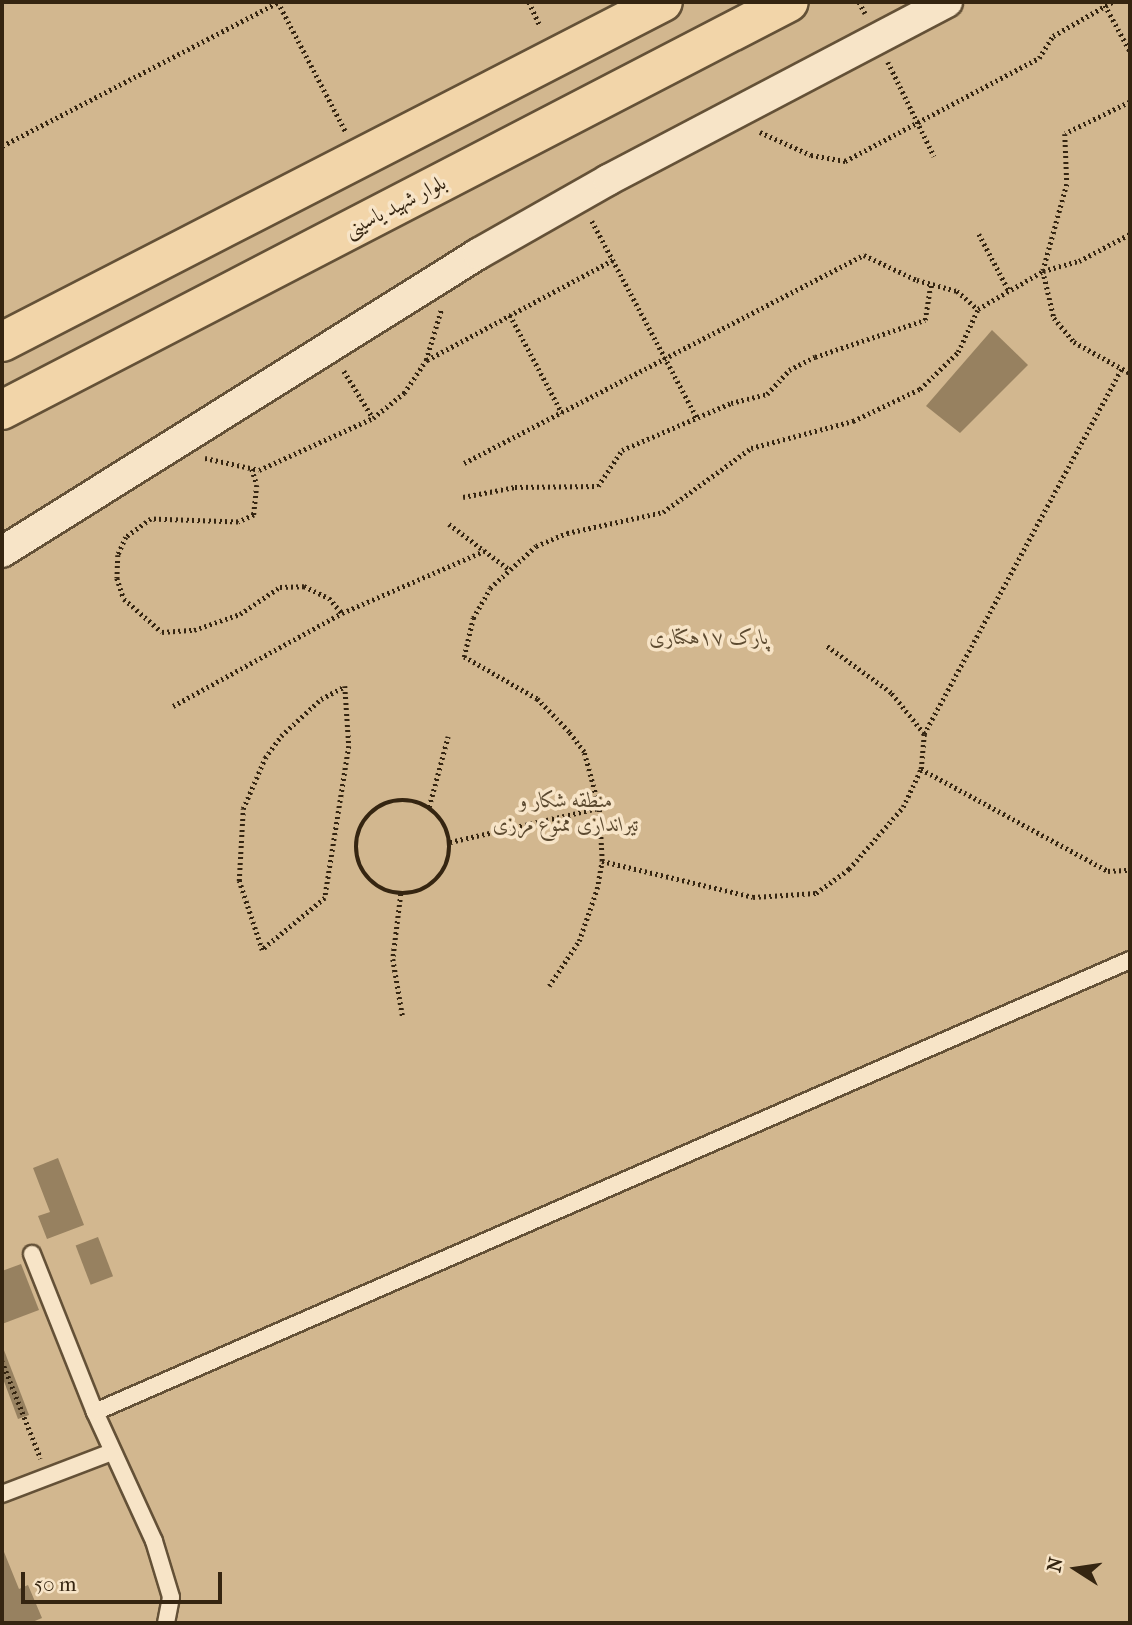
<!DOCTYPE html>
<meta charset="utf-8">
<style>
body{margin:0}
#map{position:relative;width:1132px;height:1625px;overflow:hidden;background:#f2d5a9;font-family:"IM FELL French Canon",Amiri,serif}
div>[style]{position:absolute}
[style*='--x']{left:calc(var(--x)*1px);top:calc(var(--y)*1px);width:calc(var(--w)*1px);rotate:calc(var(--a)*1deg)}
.green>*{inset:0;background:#d2b78f;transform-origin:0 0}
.building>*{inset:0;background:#978160;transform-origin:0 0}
.path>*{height:4.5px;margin-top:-2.25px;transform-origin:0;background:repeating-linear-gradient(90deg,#352511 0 2px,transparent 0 5.5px)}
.path>.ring{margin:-2.25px;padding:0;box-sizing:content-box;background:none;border:4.5px solid #352511;border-radius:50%}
.roads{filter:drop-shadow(2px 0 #645137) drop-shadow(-2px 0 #645137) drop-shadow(0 2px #645137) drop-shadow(0 -2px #645137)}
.service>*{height:16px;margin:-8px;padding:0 8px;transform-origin:8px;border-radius:8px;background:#f7e4c7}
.minor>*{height:30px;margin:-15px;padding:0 15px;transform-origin:15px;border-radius:15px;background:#f7e4c7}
.primary>*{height:38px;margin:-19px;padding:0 19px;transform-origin:19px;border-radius:19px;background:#f2d5a9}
span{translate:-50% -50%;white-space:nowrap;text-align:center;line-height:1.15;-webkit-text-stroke:7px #f7e4c7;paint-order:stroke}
.street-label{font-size:21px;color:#352511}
.park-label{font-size:21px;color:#5c4a30;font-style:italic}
.frame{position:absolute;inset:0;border:4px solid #352511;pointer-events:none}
.north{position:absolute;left:1041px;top:1534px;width:70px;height:70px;-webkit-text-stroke:5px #f7e4c7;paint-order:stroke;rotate:282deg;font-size:19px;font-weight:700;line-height:28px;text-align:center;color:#352511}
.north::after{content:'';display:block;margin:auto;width:24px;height:32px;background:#352511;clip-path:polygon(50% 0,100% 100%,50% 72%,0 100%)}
.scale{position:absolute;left:21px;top:1572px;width:201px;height:32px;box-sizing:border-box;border:4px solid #352511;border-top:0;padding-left:9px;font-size:21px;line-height:24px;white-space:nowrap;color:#352511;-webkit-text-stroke:5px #f7e4c7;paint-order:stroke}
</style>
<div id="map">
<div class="green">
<i style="left:2px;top:2px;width:1128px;height:1621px"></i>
</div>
<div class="building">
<i style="clip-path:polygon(992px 330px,1028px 365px,960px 433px,926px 406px)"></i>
<i style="clip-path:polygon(58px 1158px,84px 1225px,47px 1239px,38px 1216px,50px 1212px,33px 1168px)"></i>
<i style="left:98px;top:1237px;width:42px;height:24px;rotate:69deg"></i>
<i style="clip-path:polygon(21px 1264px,39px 1310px,2px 1324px,2px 1271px)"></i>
<i style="clip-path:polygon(2px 1345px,29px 1415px,18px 1419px,2px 1376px)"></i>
<i style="clip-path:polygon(2px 1547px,19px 1589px,28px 1585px,42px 1618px,30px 1623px,2px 1623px)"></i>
</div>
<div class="path">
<i style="--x:278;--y:2;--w:147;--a:62.4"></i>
<i style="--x:529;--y:2;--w:26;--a:65"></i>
<i style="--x:859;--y:2;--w:13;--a:61"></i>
<i style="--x:1105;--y:5;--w:52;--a:61.5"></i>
<i style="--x:888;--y:62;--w:105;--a:63.9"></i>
<i style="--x:1130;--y:102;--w:72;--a:153.8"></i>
<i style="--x:1065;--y:134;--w:50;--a:87.7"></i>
<i style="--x:1067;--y:184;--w:90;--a:105.4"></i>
<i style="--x:1043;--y:271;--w:48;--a:76.8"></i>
<i style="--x:1054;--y:318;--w:31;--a:50"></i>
<i style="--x:1074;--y:342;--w:64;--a:29"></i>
<i style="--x:760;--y:132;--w:56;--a:24.3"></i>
<i style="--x:811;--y:155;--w:35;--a:10"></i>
<i style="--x:845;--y:161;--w:220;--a:-28"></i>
<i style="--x:1039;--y:58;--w:26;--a:-58"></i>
<i style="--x:1053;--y:36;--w:68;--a:-30"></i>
<i style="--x:2;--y:146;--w:312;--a:-27.5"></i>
<i style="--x:592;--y:221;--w:223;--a:61.9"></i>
<i style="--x:979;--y:234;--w:64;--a:62.2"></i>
<i style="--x:510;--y:315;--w:111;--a:62"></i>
<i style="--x:427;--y:360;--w:211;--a:-28.3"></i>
<i style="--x:344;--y:371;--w:55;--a:58.3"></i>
<i style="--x:205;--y:458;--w:55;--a:12.5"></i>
<i style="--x:259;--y:470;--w:125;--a:-24.5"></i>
<i style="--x:373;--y:418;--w:40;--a:-39"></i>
<i style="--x:404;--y:393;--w:40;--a:-56"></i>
<i style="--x:426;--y:360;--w:52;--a:-73.3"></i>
<i style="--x:464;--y:463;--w:451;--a:-27.5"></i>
<i style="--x:864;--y:255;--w:59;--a:25.3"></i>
<i style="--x:917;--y:280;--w:41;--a:15.4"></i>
<i style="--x:957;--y:291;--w:28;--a:41"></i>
<i style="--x:252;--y:469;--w:17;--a:73"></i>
<i style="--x:257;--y:485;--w:30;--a:96"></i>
<i style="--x:254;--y:515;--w:17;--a:156"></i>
<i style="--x:238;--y:522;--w:87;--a:-178"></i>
<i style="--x:151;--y:519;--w:31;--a:144"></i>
<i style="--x:126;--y:537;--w:20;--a:114"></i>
<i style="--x:118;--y:555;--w:23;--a:92"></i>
<i style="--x:117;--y:578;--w:22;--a:72"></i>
<i style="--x:124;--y:599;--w:50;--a:41"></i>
<i style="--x:162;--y:632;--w:32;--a:-4"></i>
<i style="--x:194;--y:630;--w:49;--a:-19.2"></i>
<i style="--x:240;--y:614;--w:48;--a:-34"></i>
<i style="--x:280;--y:587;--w:24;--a:-2"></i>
<i style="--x:304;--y:586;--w:28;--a:26"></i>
<i style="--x:329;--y:598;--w:20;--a:49"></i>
<i style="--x:463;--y:497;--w:53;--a:-10.9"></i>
<i style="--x:515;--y:487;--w:83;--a:-0.7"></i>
<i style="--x:598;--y:486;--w:43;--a:-56.3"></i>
<i style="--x:622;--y:450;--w:119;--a:-23.3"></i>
<i style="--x:731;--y:403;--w:37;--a:-14"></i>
<i style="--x:767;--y:394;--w:33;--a:-47"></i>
<i style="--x:789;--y:370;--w:29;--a:-27"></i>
<i style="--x:815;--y:357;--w:116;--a:-18.6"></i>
<i style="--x:925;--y:320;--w:37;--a:-81"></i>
<i style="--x:449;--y:524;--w:76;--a:37"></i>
<i style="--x:345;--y:686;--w:60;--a:86.2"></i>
<i style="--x:349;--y:746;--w:154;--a:99"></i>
<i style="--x:325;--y:898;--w:82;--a:140.5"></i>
<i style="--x:262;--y:950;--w:73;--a:-108.4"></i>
<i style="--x:239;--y:881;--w:72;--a:-86.8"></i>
<i style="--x:243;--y:809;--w:56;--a:-66.7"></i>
<i style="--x:265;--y:758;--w:27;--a:-54"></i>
<i style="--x:281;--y:736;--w:54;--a:-42.8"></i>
<i style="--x:321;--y:699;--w:27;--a:-28"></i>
<i style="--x:173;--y:706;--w:193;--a:-28.8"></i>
<i style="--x:342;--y:613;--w:155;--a:-23.6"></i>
<i style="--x:924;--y:734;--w:416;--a:-61.6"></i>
<i style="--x:921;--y:769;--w:213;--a:28.6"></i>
<i style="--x:1108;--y:871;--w:22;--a:-3"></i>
<i class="ring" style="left:356px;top:800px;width:89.5px;height:89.5px"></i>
<i style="--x:429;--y:807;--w:73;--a:-75"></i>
<i style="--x:450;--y:842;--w:153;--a:-12.9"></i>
<i style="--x:602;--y:861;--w:155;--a:13.4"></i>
<i style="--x:753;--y:897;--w:63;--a:-3.6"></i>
<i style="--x:816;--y:893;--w:41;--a:-36"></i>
<i style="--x:849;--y:869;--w:82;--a:-48.9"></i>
<i style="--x:903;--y:807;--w:42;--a:-64.7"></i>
<i style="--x:921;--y:769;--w:35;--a:-85"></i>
<i style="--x:924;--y:734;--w:53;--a:-128.8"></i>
<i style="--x:891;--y:693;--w:82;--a:-144"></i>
<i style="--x:401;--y:894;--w:65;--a:97"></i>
<i style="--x:393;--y:959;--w:60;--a:80.4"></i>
<i style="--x:549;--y:986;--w:54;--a:-56.3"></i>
<i style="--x:579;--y:941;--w:55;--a:-70.9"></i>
<i style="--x:597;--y:889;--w:28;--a:-80"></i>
<i style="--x:602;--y:861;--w:53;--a:-93.2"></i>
<i style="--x:599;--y:808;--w:58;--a:-105"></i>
<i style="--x:584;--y:752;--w:25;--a:-127"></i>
<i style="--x:569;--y:732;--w:46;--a:-134.1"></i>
<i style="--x:537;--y:699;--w:84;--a:-150.1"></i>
<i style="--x:464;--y:657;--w:40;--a:-77"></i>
<i style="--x:473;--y:618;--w:34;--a:-60"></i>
<i style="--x:490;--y:588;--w:62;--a:-42.4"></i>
<i style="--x:536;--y:546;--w:34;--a:-23"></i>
<i style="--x:567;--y:533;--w:98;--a:-12.3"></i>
<i style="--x:663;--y:512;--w:109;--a:-36"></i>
<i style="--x:751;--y:448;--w:106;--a:-14.8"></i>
<i style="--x:853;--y:421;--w:74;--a:-25.5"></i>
<i style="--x:920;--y:389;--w:53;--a:-44.2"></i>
<i style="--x:958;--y:352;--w:47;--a:-65.1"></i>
<i style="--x:978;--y:309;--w:75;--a:-30.3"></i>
<i style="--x:1043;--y:271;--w:37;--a:-16"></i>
<i style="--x:1079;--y:261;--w:58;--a:-27.9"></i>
<i style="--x:2;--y:1361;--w:105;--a:68.3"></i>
</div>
<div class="roads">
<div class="service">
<i style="--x:32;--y:1254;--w:170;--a:68.3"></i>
<i style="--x:2;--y:1494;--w:118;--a:-20.9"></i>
<i style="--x:166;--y:1623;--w:26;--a:-79"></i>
<i style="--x:171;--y:1597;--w:59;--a:-106.9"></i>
<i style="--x:154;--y:1541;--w:142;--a:-114.6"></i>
<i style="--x:95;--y:1412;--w:1129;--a:-23.59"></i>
</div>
<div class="minor">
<i style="--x:2;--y:552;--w:562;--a:-32.05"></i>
<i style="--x:478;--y:254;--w:150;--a:-29.6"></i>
<i style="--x:608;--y:180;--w:383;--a:-27.7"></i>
</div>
<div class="primary">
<i style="--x:2;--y:342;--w:743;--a:-27.22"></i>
<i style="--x:2;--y:410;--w:886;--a:-27.4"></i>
</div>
</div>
<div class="street-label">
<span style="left:395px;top:206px;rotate:-27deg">بلوار شهید یاسینی</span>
</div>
<div class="park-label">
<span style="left:709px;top:637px">پارک ۱۷هکتاری</span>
<span style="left:566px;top:812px">منطقه شکار و<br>تیراندازی ممنوع مرزی</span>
</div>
<div class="frame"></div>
<div class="north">N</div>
<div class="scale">50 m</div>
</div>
